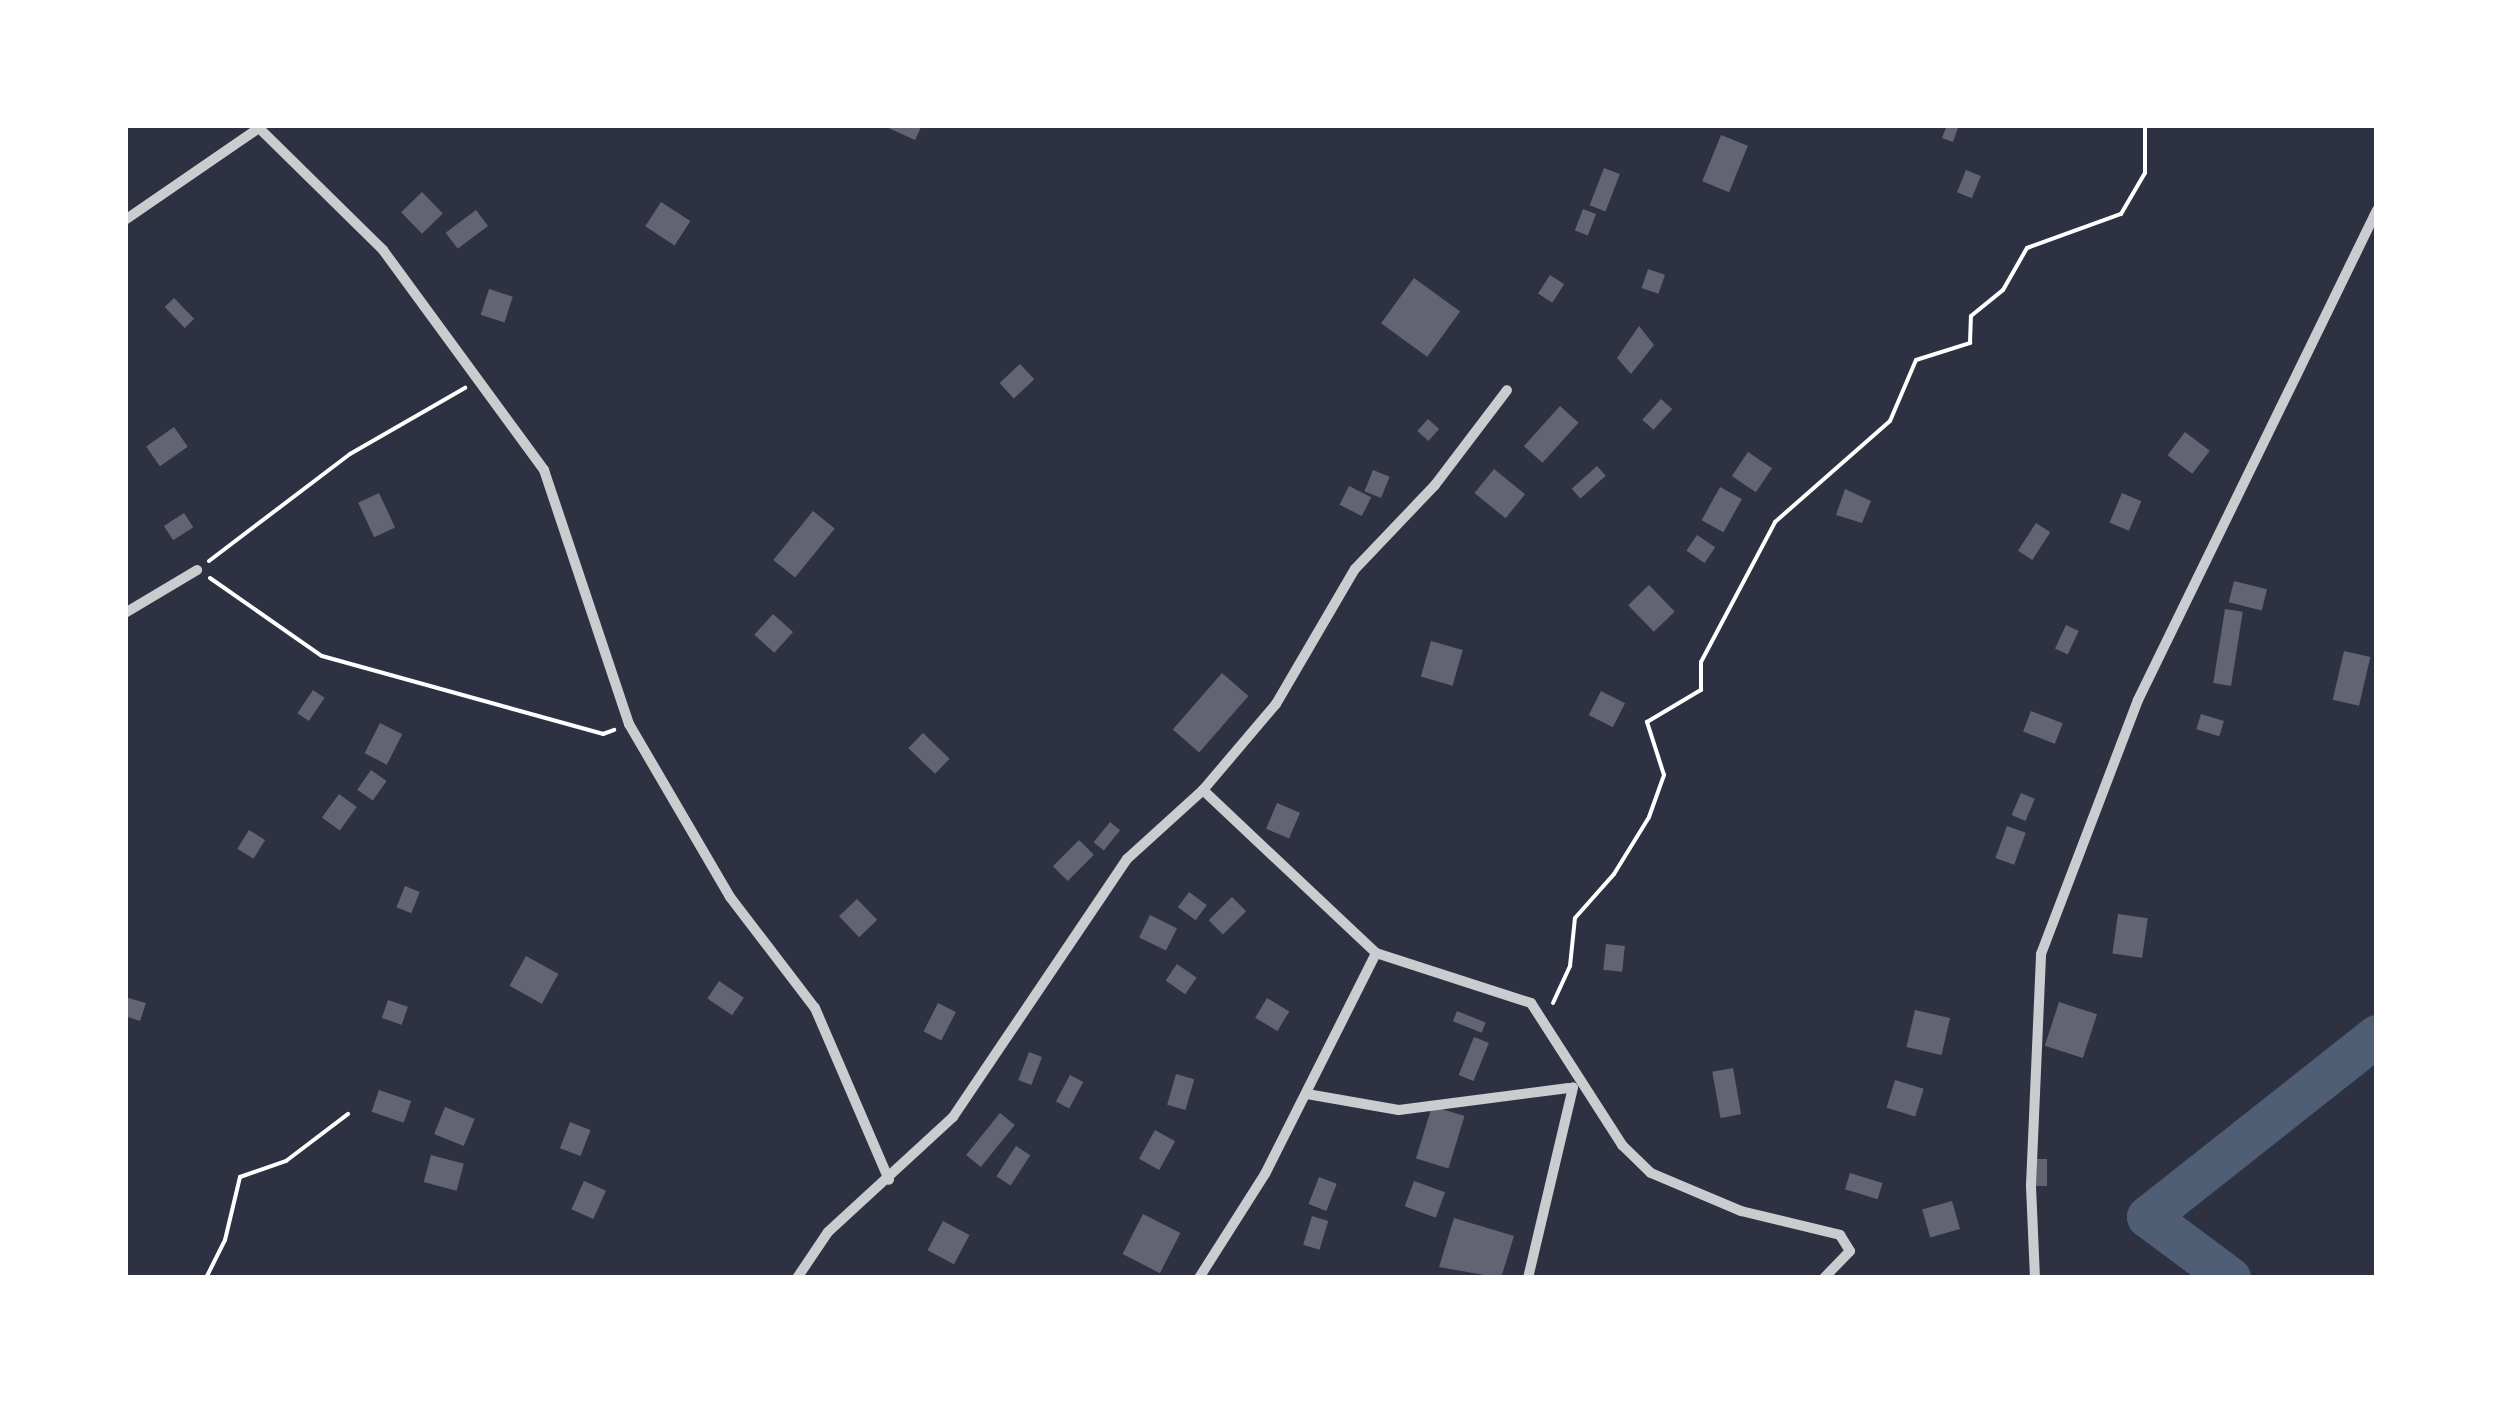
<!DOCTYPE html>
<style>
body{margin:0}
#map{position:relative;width:2502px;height:1403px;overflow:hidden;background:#2d3142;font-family:"Source Sans 3",sans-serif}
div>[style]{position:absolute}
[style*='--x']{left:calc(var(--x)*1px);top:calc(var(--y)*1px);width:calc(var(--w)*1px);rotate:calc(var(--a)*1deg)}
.river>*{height:42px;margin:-21px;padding:0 21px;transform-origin:21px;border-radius:21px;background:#4f5d75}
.building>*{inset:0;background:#626471;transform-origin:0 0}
.path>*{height:4px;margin:-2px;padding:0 2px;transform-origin:2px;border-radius:2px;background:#fff}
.minor>*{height:10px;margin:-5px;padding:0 5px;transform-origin:5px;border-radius:5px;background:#caccd0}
span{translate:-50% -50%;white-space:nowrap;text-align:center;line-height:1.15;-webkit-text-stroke:9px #fff;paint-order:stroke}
.frame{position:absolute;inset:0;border:128px solid #fff;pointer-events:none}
</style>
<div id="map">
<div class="river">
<i style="--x:2230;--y:1278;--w:102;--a:-143.4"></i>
<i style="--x:2148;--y:1217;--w:292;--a:-38.3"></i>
</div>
<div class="building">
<i style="clip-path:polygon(882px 125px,922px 125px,915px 140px)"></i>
<i style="clip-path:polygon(1947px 125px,1959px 125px,1953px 142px,1942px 138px)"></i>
<i style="left:1721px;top:135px;width:29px;height:50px;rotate:22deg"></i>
<i style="left:1604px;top:168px;width:17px;height:40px;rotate:21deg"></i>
<i style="left:1966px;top:170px;width:16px;height:24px;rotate:22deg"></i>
<i style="left:422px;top:192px;width:30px;height:29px;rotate:46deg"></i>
<i style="left:661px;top:202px;width:35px;height:29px;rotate:33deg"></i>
<i style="left:1583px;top:209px;width:14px;height:23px;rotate:21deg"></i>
<i style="left:476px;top:210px;width:20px;height:38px;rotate:53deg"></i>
<i style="left:1648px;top:269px;width:18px;height:20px;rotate:19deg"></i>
<i style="left:1550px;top:275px;width:17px;height:22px;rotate:33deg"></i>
<i style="left:1414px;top:278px;width:57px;height:56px;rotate:36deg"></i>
<i style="left:489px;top:289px;width:25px;height:27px;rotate:18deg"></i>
<i style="left:174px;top:298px;width:29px;height:13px;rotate:46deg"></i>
<i style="clip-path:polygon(1639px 326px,1654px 345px,1631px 374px,1617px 358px)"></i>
<i style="left:1020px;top:364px;width:21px;height:28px;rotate:47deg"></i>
<i style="left:1661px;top:399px;width:15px;height:28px;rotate:42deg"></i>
<i style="left:1560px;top:406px;width:25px;height:54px;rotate:42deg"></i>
<i style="left:1428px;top:419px;width:15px;height:16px;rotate:42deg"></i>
<i style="left:174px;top:427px;width:24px;height:34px;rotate:55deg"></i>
<i style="left:2185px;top:432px;width:31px;height:29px;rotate:37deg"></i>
<i style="left:1748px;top:452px;width:29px;height:29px;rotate:34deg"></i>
<i style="left:1597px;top:466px;width:13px;height:34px;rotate:48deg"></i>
<i style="left:1494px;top:469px;width:40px;height:31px;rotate:39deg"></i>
<i style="left:1373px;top:470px;width:18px;height:23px;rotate:22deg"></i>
<i style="left:1349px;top:486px;width:25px;height:21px;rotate:27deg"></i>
<i style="left:1720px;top:487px;width:25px;height:38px;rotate:29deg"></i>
<i style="clip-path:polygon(1845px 489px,1871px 501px,1862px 523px,1836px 515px)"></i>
<i style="left:379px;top:493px;width:38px;height:23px;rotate:65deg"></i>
<i style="left:2122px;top:493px;width:21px;height:32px;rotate:23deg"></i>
<i style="left:813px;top:511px;width:28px;height:63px;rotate:39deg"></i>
<i style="left:184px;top:513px;width:17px;height:24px;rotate:57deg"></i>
<i style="left:2036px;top:523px;width:17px;height:33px;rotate:33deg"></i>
<i style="left:1697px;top:535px;width:22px;height:19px;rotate:34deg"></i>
<i style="left:2234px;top:581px;width:34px;height:22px;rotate:14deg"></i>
<i style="left:1649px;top:585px;width:37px;height:29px;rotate:46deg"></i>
<i style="left:2225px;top:609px;width:18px;height:75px;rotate:9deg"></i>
<i style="left:773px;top:614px;width:27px;height:28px;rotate:42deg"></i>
<i style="left:2066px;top:625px;width:14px;height:26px;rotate:25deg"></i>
<i style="left:1431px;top:641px;width:33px;height:37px;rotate:16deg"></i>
<i style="left:2344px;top:651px;width:27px;height:50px;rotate:13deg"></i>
<i style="left:1222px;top:673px;width:35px;height:75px;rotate:41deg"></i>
<i style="left:313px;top:690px;width:14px;height:28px;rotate:34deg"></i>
<i style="left:1601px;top:691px;width:27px;height:27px;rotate:27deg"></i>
<i style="left:2031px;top:711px;width:34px;height:22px;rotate:21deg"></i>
<i style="left:2201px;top:714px;width:24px;height:16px;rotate:17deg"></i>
<i style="left:380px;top:723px;width:25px;height:34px;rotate:27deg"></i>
<i style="left:923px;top:733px;width:37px;height:21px;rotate:44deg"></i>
<i style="left:371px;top:770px;width:19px;height:24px;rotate:35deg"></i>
<i style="left:2021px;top:793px;width:15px;height:24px;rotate:23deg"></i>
<i style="left:339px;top:794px;width:22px;height:29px;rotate:36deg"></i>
<i style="left:1277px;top:803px;width:25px;height:28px;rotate:23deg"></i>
<i style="left:1110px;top:822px;width:13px;height:26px;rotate:39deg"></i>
<i style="left:2007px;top:826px;width:20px;height:34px;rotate:20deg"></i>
<i style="left:249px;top:830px;width:19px;height:22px;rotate:32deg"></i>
<i style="left:1079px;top:840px;width:21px;height:37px;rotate:45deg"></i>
<i style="left:405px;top:886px;width:16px;height:23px;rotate:22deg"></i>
<i style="left:1189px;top:892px;width:22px;height:19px;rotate:36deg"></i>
<i style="left:1232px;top:897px;width:20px;height:33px;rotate:45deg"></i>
<i style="left:857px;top:899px;width:29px;height:25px;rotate:46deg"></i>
<i style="left:2118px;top:914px;width:30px;height:40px;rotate:8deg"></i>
<i style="left:1150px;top:915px;width:30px;height:25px;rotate:26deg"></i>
<i style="left:1606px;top:944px;width:19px;height:26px;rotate:6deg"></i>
<i style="left:526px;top:956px;width:37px;height:34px;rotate:29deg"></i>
<i style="left:1177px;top:964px;width:24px;height:20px;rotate:35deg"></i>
<i style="left:719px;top:981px;width:30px;height:21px;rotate:34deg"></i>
<i style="clip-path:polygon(125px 997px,146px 1003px,140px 1021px,125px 1016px)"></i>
<i style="left:1267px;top:998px;width:26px;height:23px;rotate:31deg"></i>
<i style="left:388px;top:1000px;width:21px;height:19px;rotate:19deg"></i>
<i style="left:2059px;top:1002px;width:40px;height:46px;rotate:18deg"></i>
<i style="left:938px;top:1003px;width:20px;height:32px;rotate:27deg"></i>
<i style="left:1915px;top:1010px;width:36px;height:38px;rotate:13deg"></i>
<i style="left:1457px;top:1011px;width:31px;height:11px;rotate:22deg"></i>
<i style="left:1474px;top:1037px;width:16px;height:41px;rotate:22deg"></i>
<i style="left:1029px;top:1052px;width:14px;height:30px;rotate:21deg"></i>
<i style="left:1733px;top:1068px;width:47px;height:21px;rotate:80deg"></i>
<i style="left:1176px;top:1074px;width:19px;height:32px;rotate:16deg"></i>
<i style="left:1070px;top:1075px;width:15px;height:30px;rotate:28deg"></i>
<i style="left:1895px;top:1080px;width:30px;height:29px;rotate:17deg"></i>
<i style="left:379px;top:1090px;width:34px;height:23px;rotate:19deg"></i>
<i style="left:1432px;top:1106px;width:34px;height:55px;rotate:17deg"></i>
<i style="left:445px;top:1107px;width:32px;height:29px;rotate:22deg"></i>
<i style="left:1000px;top:1113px;width:19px;height:54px;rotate:39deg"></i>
<i style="left:570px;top:1122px;width:22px;height:28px;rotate:21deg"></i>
<i style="left:1155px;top:1130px;width:23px;height:33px;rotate:29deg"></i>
<i style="left:1016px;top:1146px;width:17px;height:36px;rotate:33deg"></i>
<i style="left:431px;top:1155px;width:34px;height:28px;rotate:15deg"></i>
<i style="left:2035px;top:1159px;width:12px;height:27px"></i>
<i style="left:1850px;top:1173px;width:34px;height:17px;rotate:17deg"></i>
<i style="left:1319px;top:1177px;width:19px;height:29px;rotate:21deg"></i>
<i style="left:584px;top:1181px;width:24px;height:31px;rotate:24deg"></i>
<i style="left:1414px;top:1181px;width:33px;height:27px;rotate:20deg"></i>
<i style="left:1952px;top:1201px;width:29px;height:31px;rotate:74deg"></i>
<i style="left:1143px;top:1214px;width:42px;height:45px;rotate:27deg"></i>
<i style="left:1312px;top:1216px;width:17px;height:30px;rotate:17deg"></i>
<i style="clip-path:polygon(1454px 1218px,1514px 1236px,1501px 1278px,1439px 1267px)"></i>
<i style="left:943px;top:1221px;width:30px;height:33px;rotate:28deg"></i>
</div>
<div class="path">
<i style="--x:209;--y:561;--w:177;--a:-37.2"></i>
<i style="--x:350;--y:454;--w:133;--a:-29.9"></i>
<i style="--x:210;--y:578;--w:136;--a:34.9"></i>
<i style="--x:322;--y:656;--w:292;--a:15.5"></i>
<i style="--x:603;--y:734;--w:12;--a:-20"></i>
<i style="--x:1553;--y:1003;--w:41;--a:-65.3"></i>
<i style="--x:1570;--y:966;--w:48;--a:-84.1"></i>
<i style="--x:1575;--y:918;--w:59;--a:-48.4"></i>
<i style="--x:1614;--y:874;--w:67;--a:-58.4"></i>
<i style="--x:1649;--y:817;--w:45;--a:-70.3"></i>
<i style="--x:1664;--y:775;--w:56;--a:-107.8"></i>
<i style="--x:1647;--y:722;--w:63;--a:-30.7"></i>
<i style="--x:1701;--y:690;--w:28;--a:-90"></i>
<i style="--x:1701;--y:662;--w:158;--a:-62.1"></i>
<i style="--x:1775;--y:522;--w:153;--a:-41.3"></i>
<i style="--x:1890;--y:421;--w:66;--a:-66.9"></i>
<i style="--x:1916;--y:360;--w:57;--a:-17.5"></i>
<i style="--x:1970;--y:343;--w:27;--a:-88"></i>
<i style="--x:1971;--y:316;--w:41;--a:-39.1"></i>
<i style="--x:2003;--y:290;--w:48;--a:-60.3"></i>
<i style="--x:2027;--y:248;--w:100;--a:-19.9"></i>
<i style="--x:2121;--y:214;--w:48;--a:-59.7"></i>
<i style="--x:2145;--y:173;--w:48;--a:-90"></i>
<i style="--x:206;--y:1278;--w:42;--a:-63.4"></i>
<i style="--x:225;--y:1240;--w:65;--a:-76.6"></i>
<i style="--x:240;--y:1177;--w:49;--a:-19.2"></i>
<i style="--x:286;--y:1161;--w:78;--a:-37.2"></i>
</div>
<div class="minor">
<i style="--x:125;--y:220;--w:163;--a:-34.5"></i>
<i style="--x:259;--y:128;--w:174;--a:44.5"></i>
<i style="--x:383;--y:250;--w:273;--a:53.8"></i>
<i style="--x:544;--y:470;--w:268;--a:71.5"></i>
<i style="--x:629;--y:724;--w:200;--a:59.7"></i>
<i style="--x:730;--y:897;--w:140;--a:52.6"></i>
<i style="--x:815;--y:1008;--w:187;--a:66.7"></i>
<i style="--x:125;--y:613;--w:84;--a:-30.8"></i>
<i style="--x:1203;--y:790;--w:238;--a:43.3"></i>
<i style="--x:1376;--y:953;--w:163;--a:17.9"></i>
<i style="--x:1531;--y:1003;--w:169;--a:57.3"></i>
<i style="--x:1622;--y:1145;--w:40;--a:44"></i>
<i style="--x:1651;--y:1173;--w:98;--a:22.9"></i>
<i style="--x:1741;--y:1211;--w:102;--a:13.6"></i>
<i style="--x:1840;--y:1235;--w:19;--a:58"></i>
<i style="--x:1850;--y:1251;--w:37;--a:134"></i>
<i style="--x:1307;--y:1094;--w:93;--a:9.9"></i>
<i style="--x:1399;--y:1110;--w:171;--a:-7.4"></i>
<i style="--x:797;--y:1278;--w:55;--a:-56"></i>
<i style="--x:828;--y:1232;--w:170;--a:-42.6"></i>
<i style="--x:953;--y:1117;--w:311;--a:-56"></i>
<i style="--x:1127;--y:859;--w:103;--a:-42.2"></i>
<i style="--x:1203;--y:790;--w:113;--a:-49.7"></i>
<i style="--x:1276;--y:704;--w:156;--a:-59.7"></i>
<i style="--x:1355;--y:569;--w:116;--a:-46.4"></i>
<i style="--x:1435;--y:485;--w:119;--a:-52.8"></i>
<i style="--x:1199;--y:1278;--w:123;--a:-57.6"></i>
<i style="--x:1265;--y:1174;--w:247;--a:-63.3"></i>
<i style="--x:1528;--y:1278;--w:196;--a:-76.7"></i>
<i style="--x:2035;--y:1278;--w:93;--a:-92.5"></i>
<i style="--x:2031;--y:1185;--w:231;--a:-87.5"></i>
<i style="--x:2041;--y:954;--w:272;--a:-69.1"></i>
<i style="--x:2138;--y:700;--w:545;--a:-64"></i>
</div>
<div class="frame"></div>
</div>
